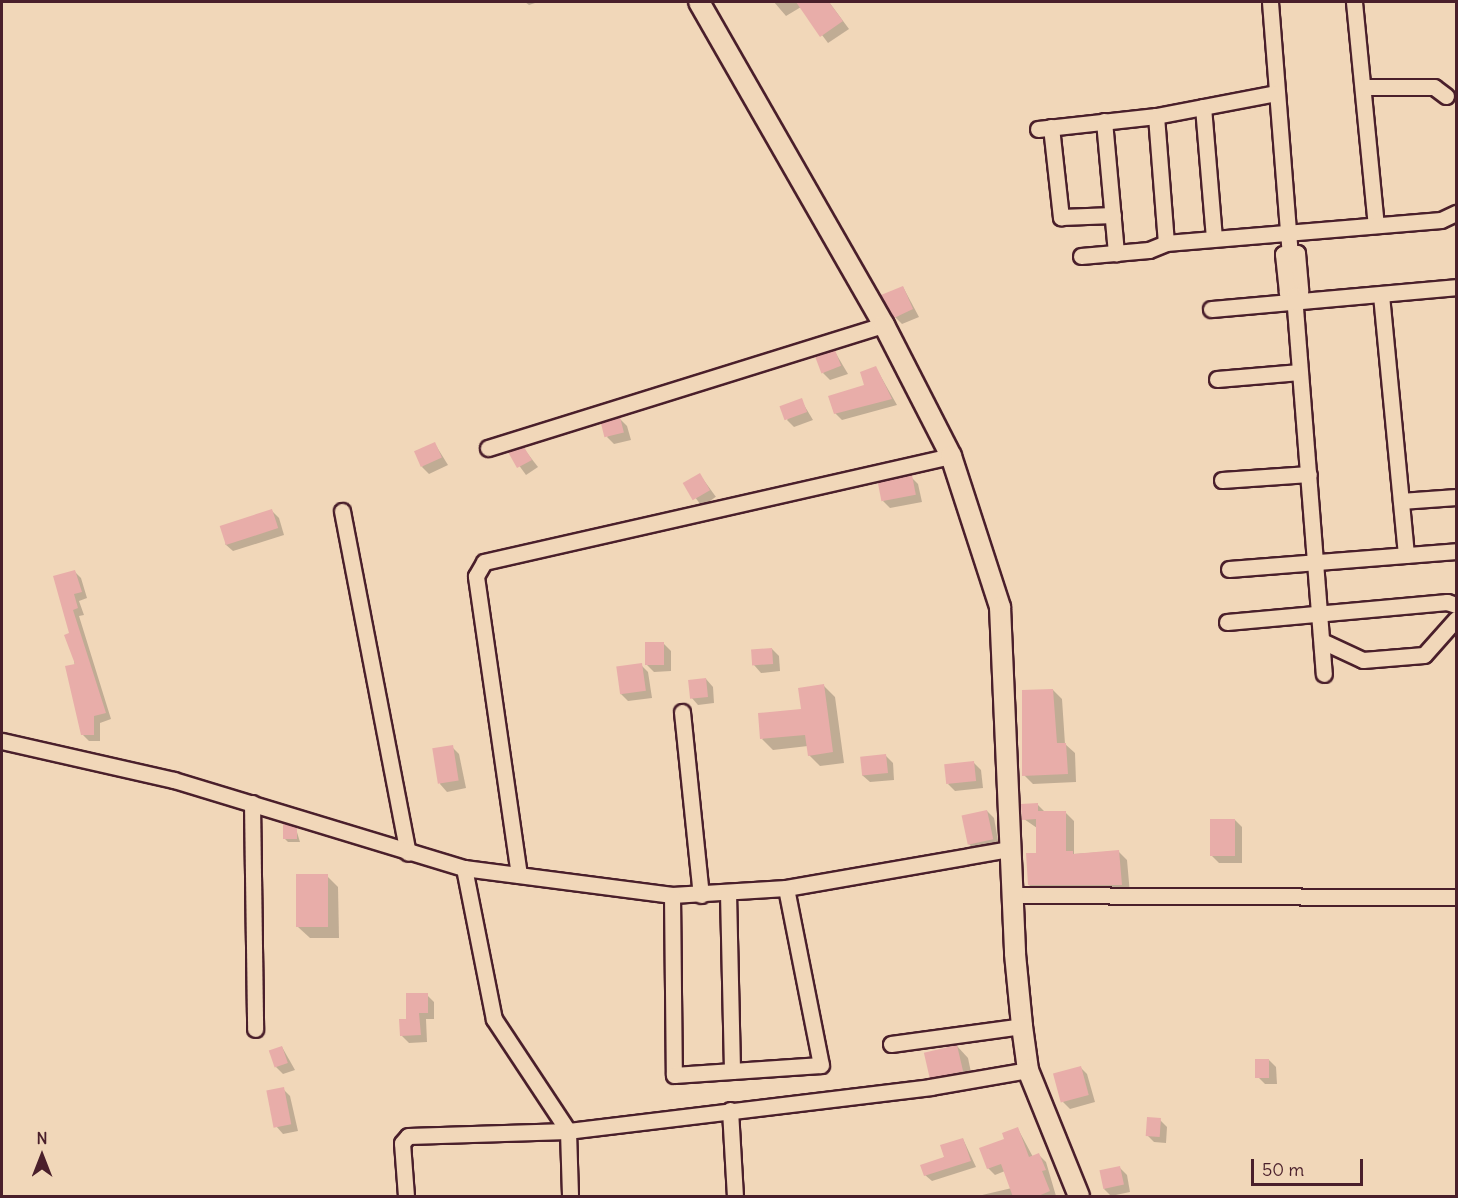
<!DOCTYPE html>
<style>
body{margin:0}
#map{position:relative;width:1458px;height:1198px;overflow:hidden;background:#f1d7b9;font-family:Delius,sans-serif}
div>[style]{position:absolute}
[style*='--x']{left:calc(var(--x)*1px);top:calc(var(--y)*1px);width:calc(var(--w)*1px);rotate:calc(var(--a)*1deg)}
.shadow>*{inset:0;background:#0003;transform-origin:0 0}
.building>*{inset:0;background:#e8ada9;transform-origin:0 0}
.roads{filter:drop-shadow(2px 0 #4a1f2b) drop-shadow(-2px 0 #4a1f2b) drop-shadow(0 2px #4a1f2b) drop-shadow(0 -2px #4a1f2b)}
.minor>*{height:15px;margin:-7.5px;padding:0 7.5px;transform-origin:7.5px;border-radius:7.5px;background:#f1d7b9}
.tertiary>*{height:20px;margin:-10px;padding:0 10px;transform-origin:10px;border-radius:10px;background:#f1d7b9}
span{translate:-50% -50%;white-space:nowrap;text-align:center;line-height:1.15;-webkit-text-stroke:5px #f1d7b9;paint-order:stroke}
.frame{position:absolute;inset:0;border:3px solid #4a1f2b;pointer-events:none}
.north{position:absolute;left:12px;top:1126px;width:60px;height:60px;-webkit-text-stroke:4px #f1d7b9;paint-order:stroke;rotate:0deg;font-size:16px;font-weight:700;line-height:24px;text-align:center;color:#4a1f2b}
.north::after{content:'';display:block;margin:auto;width:21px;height:27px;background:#4a1f2b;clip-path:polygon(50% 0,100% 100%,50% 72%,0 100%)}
.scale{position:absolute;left:1251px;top:1159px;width:112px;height:27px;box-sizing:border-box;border:3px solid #4a1f2b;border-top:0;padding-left:8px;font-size:18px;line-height:21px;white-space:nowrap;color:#4a1f2b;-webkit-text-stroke:4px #f1d7b9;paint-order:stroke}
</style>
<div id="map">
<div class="shadow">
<i style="clip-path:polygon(525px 2px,538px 2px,529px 5px)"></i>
<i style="clip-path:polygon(774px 2px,829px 2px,849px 29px,828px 43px,801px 7px,786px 16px)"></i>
<i style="clip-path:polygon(903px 287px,919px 317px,902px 324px,895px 317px)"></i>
<i style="clip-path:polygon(835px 352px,848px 374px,830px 380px,823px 373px)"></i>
<i style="clip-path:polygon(876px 368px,897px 405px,842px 420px,835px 413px,866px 386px)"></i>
<i style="clip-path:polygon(801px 400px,813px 420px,794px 427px,787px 420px)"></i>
<i style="clip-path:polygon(620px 419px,627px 426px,631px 440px,614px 444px,607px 437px)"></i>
<i style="clip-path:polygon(435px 444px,448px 465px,429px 474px,422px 467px)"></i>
<i style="clip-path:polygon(524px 449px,538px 467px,526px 475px,510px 453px)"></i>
<i style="left:700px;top:475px;width:27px;height:17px;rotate:54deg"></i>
<i style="clip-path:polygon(911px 477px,918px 484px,922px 502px,890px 508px,883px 501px)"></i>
<i style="clip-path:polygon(271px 510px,279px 518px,284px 535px,233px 551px,225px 544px)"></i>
<i style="clip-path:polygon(75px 572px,81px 578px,87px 598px,79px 601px,84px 615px,79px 616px,111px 719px,100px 723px,100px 741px,89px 741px,83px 735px,71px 634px)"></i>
<i style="clip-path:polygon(663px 643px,671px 651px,671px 671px,654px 672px,647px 665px)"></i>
<i style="clip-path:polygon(772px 649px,779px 656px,780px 671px,761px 673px,754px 665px)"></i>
<i style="clip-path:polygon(641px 665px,648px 672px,652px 698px,628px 701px,621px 694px)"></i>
<i style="clip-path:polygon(706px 679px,713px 687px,714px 703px,698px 705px,691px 697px)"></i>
<i style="clip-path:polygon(824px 686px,835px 697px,844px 763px,820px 766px,809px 755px,808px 746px,773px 750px,762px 739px,803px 710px)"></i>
<i style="clip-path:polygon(1053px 690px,1062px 699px,1065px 744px,1075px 753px,1076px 782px,1033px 784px,1024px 775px)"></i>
<i style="clip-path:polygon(452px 747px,459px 754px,466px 788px,447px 792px,440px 784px)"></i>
<i style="clip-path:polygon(886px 756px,893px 763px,894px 780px,870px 782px,862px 775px)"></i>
<i style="clip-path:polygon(973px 762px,981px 770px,983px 788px,955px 791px,948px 784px)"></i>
<i style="clip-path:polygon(1038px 805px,1045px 812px,1065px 812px,1074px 821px,1074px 854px,1118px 851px,1127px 860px,1130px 894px,1038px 894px,1029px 885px,1037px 854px,1037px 828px,1024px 819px)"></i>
<i style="clip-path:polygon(987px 811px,994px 818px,999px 846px,975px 850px,968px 843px)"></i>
<i style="clip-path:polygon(1235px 820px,1242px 827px,1242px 863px,1219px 863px,1212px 856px)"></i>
<i style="clip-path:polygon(296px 829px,300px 842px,288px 842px,285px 839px)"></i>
<i style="clip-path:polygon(327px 876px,338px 887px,339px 938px,310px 938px,298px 927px)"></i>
<i style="clip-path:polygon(427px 995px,434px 1002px,434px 1019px,426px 1019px,427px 1042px,409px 1043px,401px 1035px,407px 1020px)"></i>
<i style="clip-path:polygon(957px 1046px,968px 1058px,973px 1082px,942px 1088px,931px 1076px)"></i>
<i style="clip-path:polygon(282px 1047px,295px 1070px,283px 1074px,276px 1067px)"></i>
<i style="clip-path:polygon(1269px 1060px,1276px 1067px,1277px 1084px,1265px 1084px,1258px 1077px)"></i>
<i style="clip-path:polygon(1080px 1067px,1087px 1074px,1095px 1102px,1070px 1109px,1063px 1102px)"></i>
<i style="clip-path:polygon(283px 1089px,290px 1096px,298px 1131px,283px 1134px,276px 1126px)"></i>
<i style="clip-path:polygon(1160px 1120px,1167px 1127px,1166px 1143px,1154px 1142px,1147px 1135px)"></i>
<i style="clip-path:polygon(1018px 1129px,1033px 1157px,1039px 1155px,1046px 1162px,1056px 1196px,978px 1196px,1012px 1188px,1005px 1171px,995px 1175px,988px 1168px)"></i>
<i style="clip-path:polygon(963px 1139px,976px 1167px,932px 1181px,925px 1175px)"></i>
<i style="clip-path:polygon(1120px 1168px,1127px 1175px,1130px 1192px,1111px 1196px,1104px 1189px)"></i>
</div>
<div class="building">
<i style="clip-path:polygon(796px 2px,829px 2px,843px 21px,820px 37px)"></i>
<i style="clip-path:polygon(903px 286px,913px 309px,894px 318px,881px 295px)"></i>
<i style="left:835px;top:350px;width:17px;height:21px;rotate:69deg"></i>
<i style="clip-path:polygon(876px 366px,892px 399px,834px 414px,828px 396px,864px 385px,860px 372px)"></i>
<i style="left:802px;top:398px;width:15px;height:24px;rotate:70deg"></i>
<i style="left:620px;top:417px;width:16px;height:20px;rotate:76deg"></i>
<i style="left:435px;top:442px;width:17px;height:23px;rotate:66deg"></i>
<i style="clip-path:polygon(524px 447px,532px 460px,517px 468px,508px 452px)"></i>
<i style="left:700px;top:473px;width:20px;height:20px;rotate:60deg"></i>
<i style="left:912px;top:475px;width:20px;height:35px;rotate:79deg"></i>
<i style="left:272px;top:509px;width:20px;height:55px;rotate:72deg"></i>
<i style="clip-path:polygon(75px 570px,82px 592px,74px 594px,78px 608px,73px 610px,106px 713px,94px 716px,94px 735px,81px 735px,65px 666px,75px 664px,64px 635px,69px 633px,53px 576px)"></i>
<i style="left:645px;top:642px;width:19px;height:23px"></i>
<i style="left:772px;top:648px;width:16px;height:21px;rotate:86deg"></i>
<i style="left:642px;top:663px;width:28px;height:26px;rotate:82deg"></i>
<i style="left:706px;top:678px;width:19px;height:18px;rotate:84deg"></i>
<i style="clip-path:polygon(824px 684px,833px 752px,808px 756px,805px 735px,760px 739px,758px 713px,801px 709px,798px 688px)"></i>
<i style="clip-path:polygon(1053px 689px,1057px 743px,1066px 743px,1068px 774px,1022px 776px,1022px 690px)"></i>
<i style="left:453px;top:745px;width:36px;height:21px;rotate:81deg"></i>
<i style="left:886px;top:754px;width:19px;height:26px;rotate:84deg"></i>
<i style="left:974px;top:761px;width:20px;height:30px;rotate:84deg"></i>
<i style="clip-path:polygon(1038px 803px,1038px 811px,1066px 811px,1066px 851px,1073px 851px,1073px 854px,1119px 850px,1122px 885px,1028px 885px,1026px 853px,1036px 853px,1036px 819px,1022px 820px,1021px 804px)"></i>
<i style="left:987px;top:810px;width:30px;height:26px;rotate:78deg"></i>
<i style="left:1210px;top:819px;width:25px;height:37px"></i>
<i style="clip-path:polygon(283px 824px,297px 827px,297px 839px,283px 839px)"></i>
<i style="left:328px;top:874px;width:53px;height:32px;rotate:90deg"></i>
<i style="clip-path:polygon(406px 993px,428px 993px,428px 1013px,419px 1013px,421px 1035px,400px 1036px,399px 1019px,406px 1019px)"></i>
<i style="left:957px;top:1045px;width:27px;height:34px;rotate:77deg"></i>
<i style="left:282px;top:1046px;width:18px;height:14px;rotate:71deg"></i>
<i style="left:1255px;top:1059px;width:14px;height:19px"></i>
<i style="left:1081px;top:1066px;width:30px;height:29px;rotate:75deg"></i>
<i style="left:284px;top:1087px;width:38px;height:18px;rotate:79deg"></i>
<i style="left:1147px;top:1117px;width:14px;height:19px;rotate:4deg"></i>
<i style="clip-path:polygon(1018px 1127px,1029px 1157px,1039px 1153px,1046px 1170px,1042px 1171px,1050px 1191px,1036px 1197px,1013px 1197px,1001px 1164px,987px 1169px,979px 1148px,1004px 1139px,1002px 1133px)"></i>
<i style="clip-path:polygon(963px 1138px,971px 1161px,924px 1176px,920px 1165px,944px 1157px,940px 1145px)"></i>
<i style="left:1120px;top:1166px;width:19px;height:21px;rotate:78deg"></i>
</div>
<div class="roads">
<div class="minor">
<i style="--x:1270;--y:2;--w:253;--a:85.5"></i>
<i style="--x:1354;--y:2;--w:224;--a:84.4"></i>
<i style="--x:1363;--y:87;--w:71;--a:0"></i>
<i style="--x:1434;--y:87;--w:15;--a:37"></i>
<i style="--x:1203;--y:107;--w:132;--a:85.2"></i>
<i style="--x:1156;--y:116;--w:127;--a:85.5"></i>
<i style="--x:1104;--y:121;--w:133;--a:84.8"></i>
<i style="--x:1051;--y:127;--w:91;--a:83.7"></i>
<i style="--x:1061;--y:217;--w:52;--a:-2.2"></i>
<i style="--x:1038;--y:129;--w:119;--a:-6.3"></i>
<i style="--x:1156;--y:116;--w:123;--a:-10.8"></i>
<i style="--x:1297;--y:253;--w:38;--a:85"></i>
<i style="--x:1300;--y:291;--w:7;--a:146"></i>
<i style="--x:1294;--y:295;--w:8;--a:-157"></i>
<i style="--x:1287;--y:292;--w:38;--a:-96"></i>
<i style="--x:1283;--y:254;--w:14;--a:-4"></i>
<i style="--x:1081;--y:256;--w:68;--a:-5"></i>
<i style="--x:1149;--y:250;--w:18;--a:-22"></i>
<i style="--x:1166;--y:243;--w:276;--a:-4.8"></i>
<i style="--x:1441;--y:220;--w:17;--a:-25"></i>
<i style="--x:1294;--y:295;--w:380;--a:85.5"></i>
<i style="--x:1381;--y:295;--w:261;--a:84.5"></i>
<i style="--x:1211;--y:309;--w:246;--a:-5.1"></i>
<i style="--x:1217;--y:379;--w:83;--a:-4.8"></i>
<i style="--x:488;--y:448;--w:415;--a:-17.3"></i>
<i style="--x:1222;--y:480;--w:87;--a:-3.9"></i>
<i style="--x:1401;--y:501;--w:55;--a:-4.2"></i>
<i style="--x:342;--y:511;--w:348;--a:79.1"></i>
<i style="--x:1229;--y:569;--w:228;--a:-4.5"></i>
<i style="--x:1227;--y:622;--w:221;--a:-5.2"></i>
<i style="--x:1447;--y:602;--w:9;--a:18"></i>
<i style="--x:1322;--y:641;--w:45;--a:24.9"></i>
<i style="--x:1363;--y:660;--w:61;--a:-4.7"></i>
<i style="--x:1424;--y:655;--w:48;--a:-48.4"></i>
<i style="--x:682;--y:712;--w:184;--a:84.1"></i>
<i style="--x:2;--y:741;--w:176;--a:12.8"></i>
<i style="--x:174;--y:780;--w:303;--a:16.9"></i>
<i style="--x:464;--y:868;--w:210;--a:7.4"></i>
<i style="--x:672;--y:895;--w:114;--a:-3.5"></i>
<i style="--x:786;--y:888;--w:227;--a:-9.9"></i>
<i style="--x:252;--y:803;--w:226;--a:89.2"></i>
<i style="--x:464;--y:868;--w:154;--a:78.8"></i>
<i style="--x:494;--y:1019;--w:134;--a:56.5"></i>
<i style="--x:568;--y:1131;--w:365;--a:-6.9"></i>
<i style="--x:930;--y:1087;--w:99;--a:-9.8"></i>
<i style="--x:519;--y:875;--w:302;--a:-98.2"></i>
<i style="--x:476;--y:576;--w:16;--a:-60"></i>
<i style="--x:484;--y:562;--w:479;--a:-12.8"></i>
<i style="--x:728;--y:893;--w:178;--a:88.7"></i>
<i style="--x:672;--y:895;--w:180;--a:89.4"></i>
<i style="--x:674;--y:1075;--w:147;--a:-3.9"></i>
<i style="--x:821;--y:1065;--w:180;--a:-101.2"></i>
<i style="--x:1013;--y:895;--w:443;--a:0.3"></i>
<i style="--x:891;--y:1044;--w:132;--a:-7.8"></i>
<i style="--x:730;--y:1110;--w:86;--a:86.7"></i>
<i style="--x:406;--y:1196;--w:53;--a:-94.3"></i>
<i style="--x:402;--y:1143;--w:9;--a:-49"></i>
<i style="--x:408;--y:1136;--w:160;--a:-1.8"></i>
<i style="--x:568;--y:1131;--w:65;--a:88.2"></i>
</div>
<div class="tertiary">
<i style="--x:699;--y:2;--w:372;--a:60.2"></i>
<i style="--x:884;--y:325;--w:147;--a:62.9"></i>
<i style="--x:951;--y:456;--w:159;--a:72"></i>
<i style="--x:1000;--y:607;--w:347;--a:87.5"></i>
<i style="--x:1015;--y:954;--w:72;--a:84.4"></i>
<i style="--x:1022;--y:1026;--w:44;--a:82.2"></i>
<i style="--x:1028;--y:1070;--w:136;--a:68"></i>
</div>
</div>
<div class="frame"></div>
<div class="north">N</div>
<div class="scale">50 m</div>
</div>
